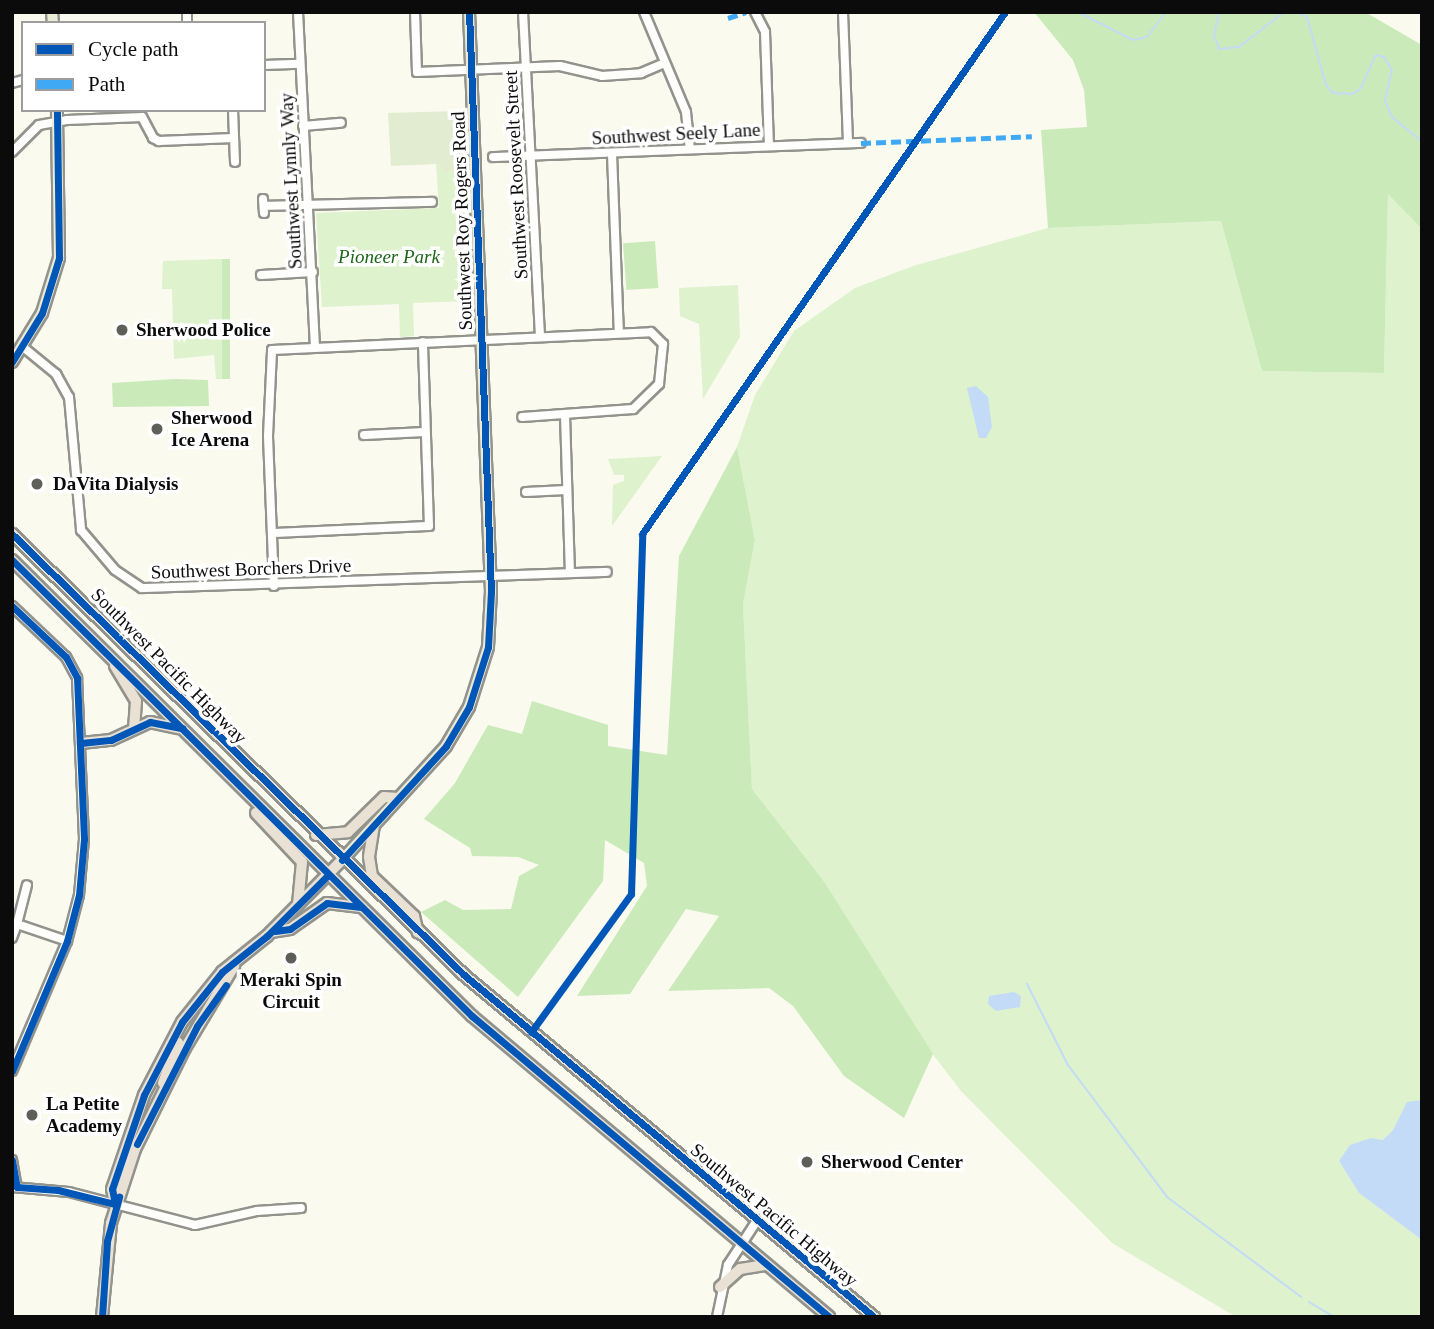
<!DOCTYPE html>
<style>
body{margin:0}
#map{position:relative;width:1434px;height:1329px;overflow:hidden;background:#fafaee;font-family:"Times New Roman",serif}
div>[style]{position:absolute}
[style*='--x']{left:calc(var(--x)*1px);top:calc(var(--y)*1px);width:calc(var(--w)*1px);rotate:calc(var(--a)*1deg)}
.green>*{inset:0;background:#ddf2cd}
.forest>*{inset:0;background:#cbeaba;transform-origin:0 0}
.cemetery>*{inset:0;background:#e2ecd1}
.water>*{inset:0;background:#c3dbf6}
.stream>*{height:2px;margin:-1px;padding:0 1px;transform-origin:1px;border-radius:1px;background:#c3dbf6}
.roads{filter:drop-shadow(2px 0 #93938d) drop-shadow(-2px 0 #93938d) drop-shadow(0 2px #93938d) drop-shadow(0 -2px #93938d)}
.minor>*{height:8px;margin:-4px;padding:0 4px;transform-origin:4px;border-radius:4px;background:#fefefc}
.major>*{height:10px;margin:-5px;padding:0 5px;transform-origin:5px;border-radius:5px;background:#ecebd6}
.highway>*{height:10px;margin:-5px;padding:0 5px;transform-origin:5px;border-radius:5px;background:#e9e1d3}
.quiet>*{height:5px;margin-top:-2.5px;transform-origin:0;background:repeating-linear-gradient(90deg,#3fa9f5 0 10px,transparent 0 15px)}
.cycleway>*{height:7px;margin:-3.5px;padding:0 3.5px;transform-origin:3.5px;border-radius:3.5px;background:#0057b8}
.dots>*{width:19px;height:19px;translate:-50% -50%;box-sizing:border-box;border:4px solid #fff;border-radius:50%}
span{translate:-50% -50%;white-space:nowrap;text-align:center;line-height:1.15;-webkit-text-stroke:7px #fff;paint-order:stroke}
.street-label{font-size:19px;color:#0b0b0b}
.park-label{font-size:19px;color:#1c6519;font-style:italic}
.poi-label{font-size:19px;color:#0b0b0b;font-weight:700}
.left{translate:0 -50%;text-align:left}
.frame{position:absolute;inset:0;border:14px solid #0b0b0b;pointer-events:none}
.legend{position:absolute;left:21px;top:21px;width:245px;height:91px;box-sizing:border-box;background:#fff;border:2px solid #9d9d9d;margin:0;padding:9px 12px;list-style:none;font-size:21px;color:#0b0b0b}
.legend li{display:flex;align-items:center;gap:14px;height:35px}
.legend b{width:35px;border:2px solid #9d9d9d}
</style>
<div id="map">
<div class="green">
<i style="clip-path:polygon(436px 164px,445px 172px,464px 170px,467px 301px,413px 303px,414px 336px,400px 337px,399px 304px,322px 307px,316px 213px,439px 208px)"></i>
<i style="clip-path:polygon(1388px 193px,1422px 229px,1422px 1100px,1407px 1103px,1393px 1130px,1383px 1140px,1371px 1138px,1339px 1161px,1359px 1193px,1422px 1240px,1422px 1317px,1236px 1317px,1112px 1243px,961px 1091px,908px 1022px,823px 880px,752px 789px,743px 604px,755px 540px,737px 447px,755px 395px,794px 331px,855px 288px,913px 266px,1048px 228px,1221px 221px,1262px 371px,1384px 373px)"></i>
<i style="clip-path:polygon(222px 259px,228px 379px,216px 379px,214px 355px,174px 359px,172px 289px,162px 289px,163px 261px)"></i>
<i style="clip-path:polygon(738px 285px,740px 337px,703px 399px,699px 324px,680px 316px,679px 288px)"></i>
<i style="clip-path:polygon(662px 456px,612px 526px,613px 485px,624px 481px,624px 475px,614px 475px,608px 459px)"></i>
</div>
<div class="forest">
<i style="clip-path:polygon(1034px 12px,1365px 12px,1422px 45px,1422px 229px,1388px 194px,1384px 373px,1262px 371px,1221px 221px,1048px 228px,1041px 130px,1087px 127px,1084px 90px,1073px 60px)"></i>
<i style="left:655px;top:241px;width:47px;height:32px;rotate:86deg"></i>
<i style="left:222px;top:259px;width:8px;height:120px"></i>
<i style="clip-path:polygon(175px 379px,208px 380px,209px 406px,113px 407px,112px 383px)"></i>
<i style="clip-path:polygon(737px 447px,755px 540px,743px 604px,752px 789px,823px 880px,933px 1054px,904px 1118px,844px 1076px,793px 1006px,769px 988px,668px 991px,719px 916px,686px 909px,630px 994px,577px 996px,647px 886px,644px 863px,605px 840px,603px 881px,518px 997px,421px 912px,445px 900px,463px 910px,511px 909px,519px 876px,539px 865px,518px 857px,472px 856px,470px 848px,424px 819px,455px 783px,488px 725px,522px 734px,532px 701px,608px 725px,608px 746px,667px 755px,679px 556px)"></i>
</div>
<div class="cemetery">
<i style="clip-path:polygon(460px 111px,464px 170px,445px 172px,436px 164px,391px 166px,388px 113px)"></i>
</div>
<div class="water">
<i style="clip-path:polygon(976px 386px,988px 397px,992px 427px,986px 438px,979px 438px,967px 388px)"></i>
<i style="clip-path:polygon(1014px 992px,1021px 996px,1020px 1007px,996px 1011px,988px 1004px,989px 996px)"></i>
<i style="clip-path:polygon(1422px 1100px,1422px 1240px,1359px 1193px,1339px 1161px,1350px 1145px,1371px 1138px,1383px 1140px,1393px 1130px,1407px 1102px)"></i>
</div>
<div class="stream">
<i style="--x:1078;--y:12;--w:62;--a:27"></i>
<i style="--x:1133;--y:40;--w:14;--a:-12"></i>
<i style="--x:1147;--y:37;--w:31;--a:-53"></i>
<i style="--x:1219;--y:12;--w:24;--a:102"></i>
<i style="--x:1214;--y:35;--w:15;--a:70"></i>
<i style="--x:1219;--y:49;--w:20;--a:-6"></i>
<i style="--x:1239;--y:47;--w:57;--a:-37.9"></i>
<i style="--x:1296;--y:12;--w:12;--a:24"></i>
<i style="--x:1307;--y:17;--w:71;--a:74.4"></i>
<i style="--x:1326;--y:85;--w:11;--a:49"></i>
<i style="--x:1333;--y:93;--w:20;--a:3"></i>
<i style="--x:1353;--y:94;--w:10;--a:-37"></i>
<i style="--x:1361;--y:88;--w:36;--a:-66"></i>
<i style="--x:1376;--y:55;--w:8;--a:14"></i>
<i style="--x:1384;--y:57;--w:15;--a:58"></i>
<i style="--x:1392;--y:70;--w:31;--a:103"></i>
<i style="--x:1385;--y:100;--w:18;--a:68"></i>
<i style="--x:1392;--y:117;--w:38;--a:39"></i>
<i style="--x:1027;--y:984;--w:91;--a:63.2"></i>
<i style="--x:1068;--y:1065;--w:165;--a:53.1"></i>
<i style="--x:1167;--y:1197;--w:167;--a:36.7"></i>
<i style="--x:1309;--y:1302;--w:29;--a:31"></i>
</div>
<div class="roads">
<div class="minor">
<i style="--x:187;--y:12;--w:11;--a:90"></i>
<i style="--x:298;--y:12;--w:335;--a:87.1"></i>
<i style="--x:415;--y:12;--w:60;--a:88.1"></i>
<i style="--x:417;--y:72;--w:143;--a:-2.4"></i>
<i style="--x:560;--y:66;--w:43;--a:13.4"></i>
<i style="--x:602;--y:76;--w:39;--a:-4"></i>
<i style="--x:641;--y:73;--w:26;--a:-23"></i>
<i style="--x:523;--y:12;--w:324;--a:87"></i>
<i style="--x:644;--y:12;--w:108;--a:67.2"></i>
<i style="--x:686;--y:112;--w:37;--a:84"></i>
<i style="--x:755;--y:12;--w:22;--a:63"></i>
<i style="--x:765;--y:32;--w:114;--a:88"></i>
<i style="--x:843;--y:12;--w:131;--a:87.8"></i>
<i style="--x:264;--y:65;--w:36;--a:-2"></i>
<i style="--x:12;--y:83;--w:11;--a:-15"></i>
<i style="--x:233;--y:110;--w:52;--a:87.8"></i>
<i style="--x:303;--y:126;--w:38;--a:-5"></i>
<i style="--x:12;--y:152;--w:38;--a:-45"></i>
<i style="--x:39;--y:125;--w:28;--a:-10"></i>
<i style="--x:67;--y:120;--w:75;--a:-2.3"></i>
<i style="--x:142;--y:117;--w:24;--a:62"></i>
<i style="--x:153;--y:138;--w:7;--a:27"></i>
<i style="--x:159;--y:141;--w:75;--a:-2.3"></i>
<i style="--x:612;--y:154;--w:179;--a:87.8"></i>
<i style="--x:493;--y:157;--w:368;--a:-2.2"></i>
<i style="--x:263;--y:199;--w:14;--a:86"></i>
<i style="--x:264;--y:206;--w:168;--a:-1.4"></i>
<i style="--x:261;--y:275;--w:52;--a:-3.3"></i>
<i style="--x:23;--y:347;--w:43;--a:39.3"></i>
<i style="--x:56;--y:374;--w:26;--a:61"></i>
<i style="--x:69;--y:397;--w:134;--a:84.8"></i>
<i style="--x:81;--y:530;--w:52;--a:49.6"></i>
<i style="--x:115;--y:570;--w:32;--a:34"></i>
<i style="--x:142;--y:588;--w:465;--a:-2"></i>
<i style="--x:565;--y:415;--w:158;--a:88.2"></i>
<i style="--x:364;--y:435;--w:61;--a:-2.8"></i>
<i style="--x:526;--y:492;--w:40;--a:-2.9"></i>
<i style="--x:273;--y:533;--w:156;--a:-2.6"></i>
<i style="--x:429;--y:526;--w:184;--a:-91.9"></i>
<i style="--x:274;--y:586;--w:150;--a:-92.3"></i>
<i style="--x:268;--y:436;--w:86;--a:-87.3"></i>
<i style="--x:272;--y:350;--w:379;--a:-2.7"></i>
<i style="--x:651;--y:332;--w:17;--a:45"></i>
<i style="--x:663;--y:344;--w:40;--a:95.7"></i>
<i style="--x:659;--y:384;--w:36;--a:136"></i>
<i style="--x:633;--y:409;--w:111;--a:175.9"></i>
<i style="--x:12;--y:606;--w:74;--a:43.4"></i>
<i style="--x:66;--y:657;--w:24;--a:62"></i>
<i style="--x:77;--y:678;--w:161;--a:87.5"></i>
<i style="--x:84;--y:839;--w:56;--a:95.1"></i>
<i style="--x:79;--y:895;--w:48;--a:104.6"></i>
<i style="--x:67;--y:941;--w:141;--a:112.9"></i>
<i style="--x:17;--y:924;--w:40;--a:-75.6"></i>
<i style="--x:12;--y:938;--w:15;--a:-70"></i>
<i style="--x:17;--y:924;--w:53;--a:18.8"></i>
<i style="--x:12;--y:1160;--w:27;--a:80"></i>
<i style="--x:12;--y:1187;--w:57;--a:5"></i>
<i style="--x:69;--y:1192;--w:130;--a:14.7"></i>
<i style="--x:195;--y:1225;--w:64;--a:-12.7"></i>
<i style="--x:257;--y:1211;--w:44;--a:-3.9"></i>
<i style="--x:717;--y:1317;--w:53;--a:-78.1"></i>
<i style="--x:728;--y:1265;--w:51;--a:-56.9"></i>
</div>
<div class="major">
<i style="--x:52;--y:12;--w:11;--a:85"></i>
<i style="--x:12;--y:362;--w:57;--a:-58.5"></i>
<i style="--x:42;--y:313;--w:58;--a:-72.8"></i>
<i style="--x:59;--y:258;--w:148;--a:-90.8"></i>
<i style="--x:342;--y:860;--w:154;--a:-47.6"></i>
<i style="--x:446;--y:746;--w:45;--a:-59.5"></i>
<i style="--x:469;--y:707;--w:63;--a:-72.4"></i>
<i style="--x:488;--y:647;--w:55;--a:-86.9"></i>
<i style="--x:491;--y:592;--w:580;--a:-92.17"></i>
</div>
<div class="highway">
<i style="--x:12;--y:534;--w:631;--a:44.29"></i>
<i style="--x:464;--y:975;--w:534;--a:39.83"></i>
<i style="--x:12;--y:560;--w:648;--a:44.75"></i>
<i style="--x:472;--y:1016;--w:467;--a:40.1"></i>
<i style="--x:115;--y:666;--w:41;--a:59"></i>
<i style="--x:136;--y:701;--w:26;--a:94"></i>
<i style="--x:81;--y:743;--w:30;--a:-6"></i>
<i style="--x:111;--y:740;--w:43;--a:-24.8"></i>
<i style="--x:150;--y:722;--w:30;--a:12"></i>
<i style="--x:256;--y:813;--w:67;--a:46.8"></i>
<i style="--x:302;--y:862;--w:42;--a:95.4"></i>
<i style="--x:374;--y:825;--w:32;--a:99"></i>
<i style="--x:369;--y:857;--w:19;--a:81"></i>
<i style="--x:372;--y:876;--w:58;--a:43.6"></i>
<i style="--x:414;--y:916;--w:17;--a:77"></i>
<i style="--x:316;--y:835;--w:32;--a:-5"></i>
<i style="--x:348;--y:832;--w:50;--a:-44.2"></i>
<i style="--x:384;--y:797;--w:14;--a:4"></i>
<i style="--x:271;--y:932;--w:19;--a:-9"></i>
<i style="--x:290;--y:929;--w:45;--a:-35.1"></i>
<i style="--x:327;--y:903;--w:34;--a:7"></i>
<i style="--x:163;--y:1083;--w:43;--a:-69.4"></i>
<i style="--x:115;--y:1204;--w:15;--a:-101"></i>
<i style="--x:112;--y:1189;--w:99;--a:-71.2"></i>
<i style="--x:144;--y:1095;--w:82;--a:-62.5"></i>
<i style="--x:182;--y:1022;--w:64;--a:-51.3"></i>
<i style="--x:222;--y:972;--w:58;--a:-38.7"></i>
<i style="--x:267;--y:936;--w:107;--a:-45.4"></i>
<i style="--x:720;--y:1287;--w:27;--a:-42"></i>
<i style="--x:740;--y:1269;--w:25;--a:-9"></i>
<i style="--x:102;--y:1317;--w:94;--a:-84.5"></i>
<i style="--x:111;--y:1223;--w:78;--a:-72"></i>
<i style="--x:135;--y:1149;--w:113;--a:-63.7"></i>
<i style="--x:185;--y:1048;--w:96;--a:-59.1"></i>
</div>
</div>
<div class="quiet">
<i style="--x:728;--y:18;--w:19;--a:-18"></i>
<i style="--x:861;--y:143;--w:171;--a:-2.3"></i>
</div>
<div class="cycleway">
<i style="--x:12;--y:362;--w:57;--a:-58.5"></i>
<i style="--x:42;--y:313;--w:58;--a:-72.8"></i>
<i style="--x:59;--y:258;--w:148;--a:-90.8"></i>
<i style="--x:12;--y:534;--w:631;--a:44.29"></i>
<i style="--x:464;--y:975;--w:534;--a:39.83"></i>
<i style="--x:12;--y:560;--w:648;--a:44.75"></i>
<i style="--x:472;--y:1016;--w:467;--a:40.1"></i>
<i style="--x:12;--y:606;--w:74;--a:43.4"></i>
<i style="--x:66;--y:657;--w:24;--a:62"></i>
<i style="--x:77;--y:678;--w:161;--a:87.5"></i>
<i style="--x:84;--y:839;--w:56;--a:95.1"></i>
<i style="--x:79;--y:895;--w:48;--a:104.6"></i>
<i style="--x:67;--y:941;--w:141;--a:112.9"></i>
<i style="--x:81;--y:743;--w:30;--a:-6"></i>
<i style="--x:111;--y:740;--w:43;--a:-24.8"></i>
<i style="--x:150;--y:722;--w:33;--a:11"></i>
<i style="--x:342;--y:860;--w:154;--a:-47.6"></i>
<i style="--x:446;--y:746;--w:45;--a:-59.5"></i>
<i style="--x:469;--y:707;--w:63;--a:-72.4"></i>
<i style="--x:488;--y:647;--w:55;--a:-86.9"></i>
<i style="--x:491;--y:592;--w:580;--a:-92.17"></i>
<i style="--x:275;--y:931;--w:15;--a:-8"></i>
<i style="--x:290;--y:929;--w:45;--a:-35.1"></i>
<i style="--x:327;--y:903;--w:34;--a:7"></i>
<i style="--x:531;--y:1032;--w:170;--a:-54.1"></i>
<i style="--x:631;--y:894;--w:360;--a:-88.2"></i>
<i style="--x:642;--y:534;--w:636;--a:-55.19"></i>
<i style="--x:137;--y:1144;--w:132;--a:-63"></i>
<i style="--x:197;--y:1026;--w:50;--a:-54.7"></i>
<i style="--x:12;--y:1160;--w:27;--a:80"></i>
<i style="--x:17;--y:1187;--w:41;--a:4.2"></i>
<i style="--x:58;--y:1190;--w:59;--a:13.8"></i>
<i style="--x:115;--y:1204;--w:15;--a:-101"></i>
<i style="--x:112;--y:1189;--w:99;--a:-71.2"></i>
<i style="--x:144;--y:1095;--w:82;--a:-62.5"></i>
<i style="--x:182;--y:1022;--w:64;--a:-51.3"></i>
<i style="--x:222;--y:972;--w:58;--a:-38.7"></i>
<i style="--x:267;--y:936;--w:86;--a:-45"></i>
<i style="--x:102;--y:1317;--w:76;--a:-86.2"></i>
<i style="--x:107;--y:1241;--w:46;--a:-74.7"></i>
</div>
<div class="dots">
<i style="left:122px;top:330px;background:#5f5f5a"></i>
<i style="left:157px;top:429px;background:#5f5f5a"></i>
<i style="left:37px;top:484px;background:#5f5f5a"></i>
<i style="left:291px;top:958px;background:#5f5f5a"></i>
<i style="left:32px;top:1115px;background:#5f5f5a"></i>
<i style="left:807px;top:1162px;background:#5f5f5a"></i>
</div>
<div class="street-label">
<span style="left:676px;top:134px;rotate:-3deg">Southwest Seely Lane</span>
<span style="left:516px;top:175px;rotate:-93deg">Southwest Roosevelt Street</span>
<span style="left:291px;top:181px;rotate:-93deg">Southwest Lynnly Way</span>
<span style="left:462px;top:221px;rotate:-92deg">Southwest Roy Rogers Road</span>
<span style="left:251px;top:569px;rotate:-2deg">Southwest Borchers Drive</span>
<span style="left:169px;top:666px;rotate:45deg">Southwest Pacific Highway</span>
<span style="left:774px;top:1215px;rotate:40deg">Southwest Pacific Highway</span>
</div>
<div class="park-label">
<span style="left:389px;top:257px">Pioneer Park</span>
</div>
<div class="poi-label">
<span class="left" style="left:136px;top:330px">Sherwood Police</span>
<span class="left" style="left:171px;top:429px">Sherwood<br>Ice Arena</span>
<span class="left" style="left:53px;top:484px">DaVita Dialysis</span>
<span style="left:291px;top:991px">Meraki Spin<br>Circuit</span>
<span class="left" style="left:46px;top:1115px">La Petite<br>Academy</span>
<span class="left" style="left:821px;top:1162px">Sherwood Center</span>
</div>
<div class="frame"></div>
<ul class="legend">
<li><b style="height:9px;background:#0057b8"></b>Cycle path</li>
<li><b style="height:9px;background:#3fa9f5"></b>Path</li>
</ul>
</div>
